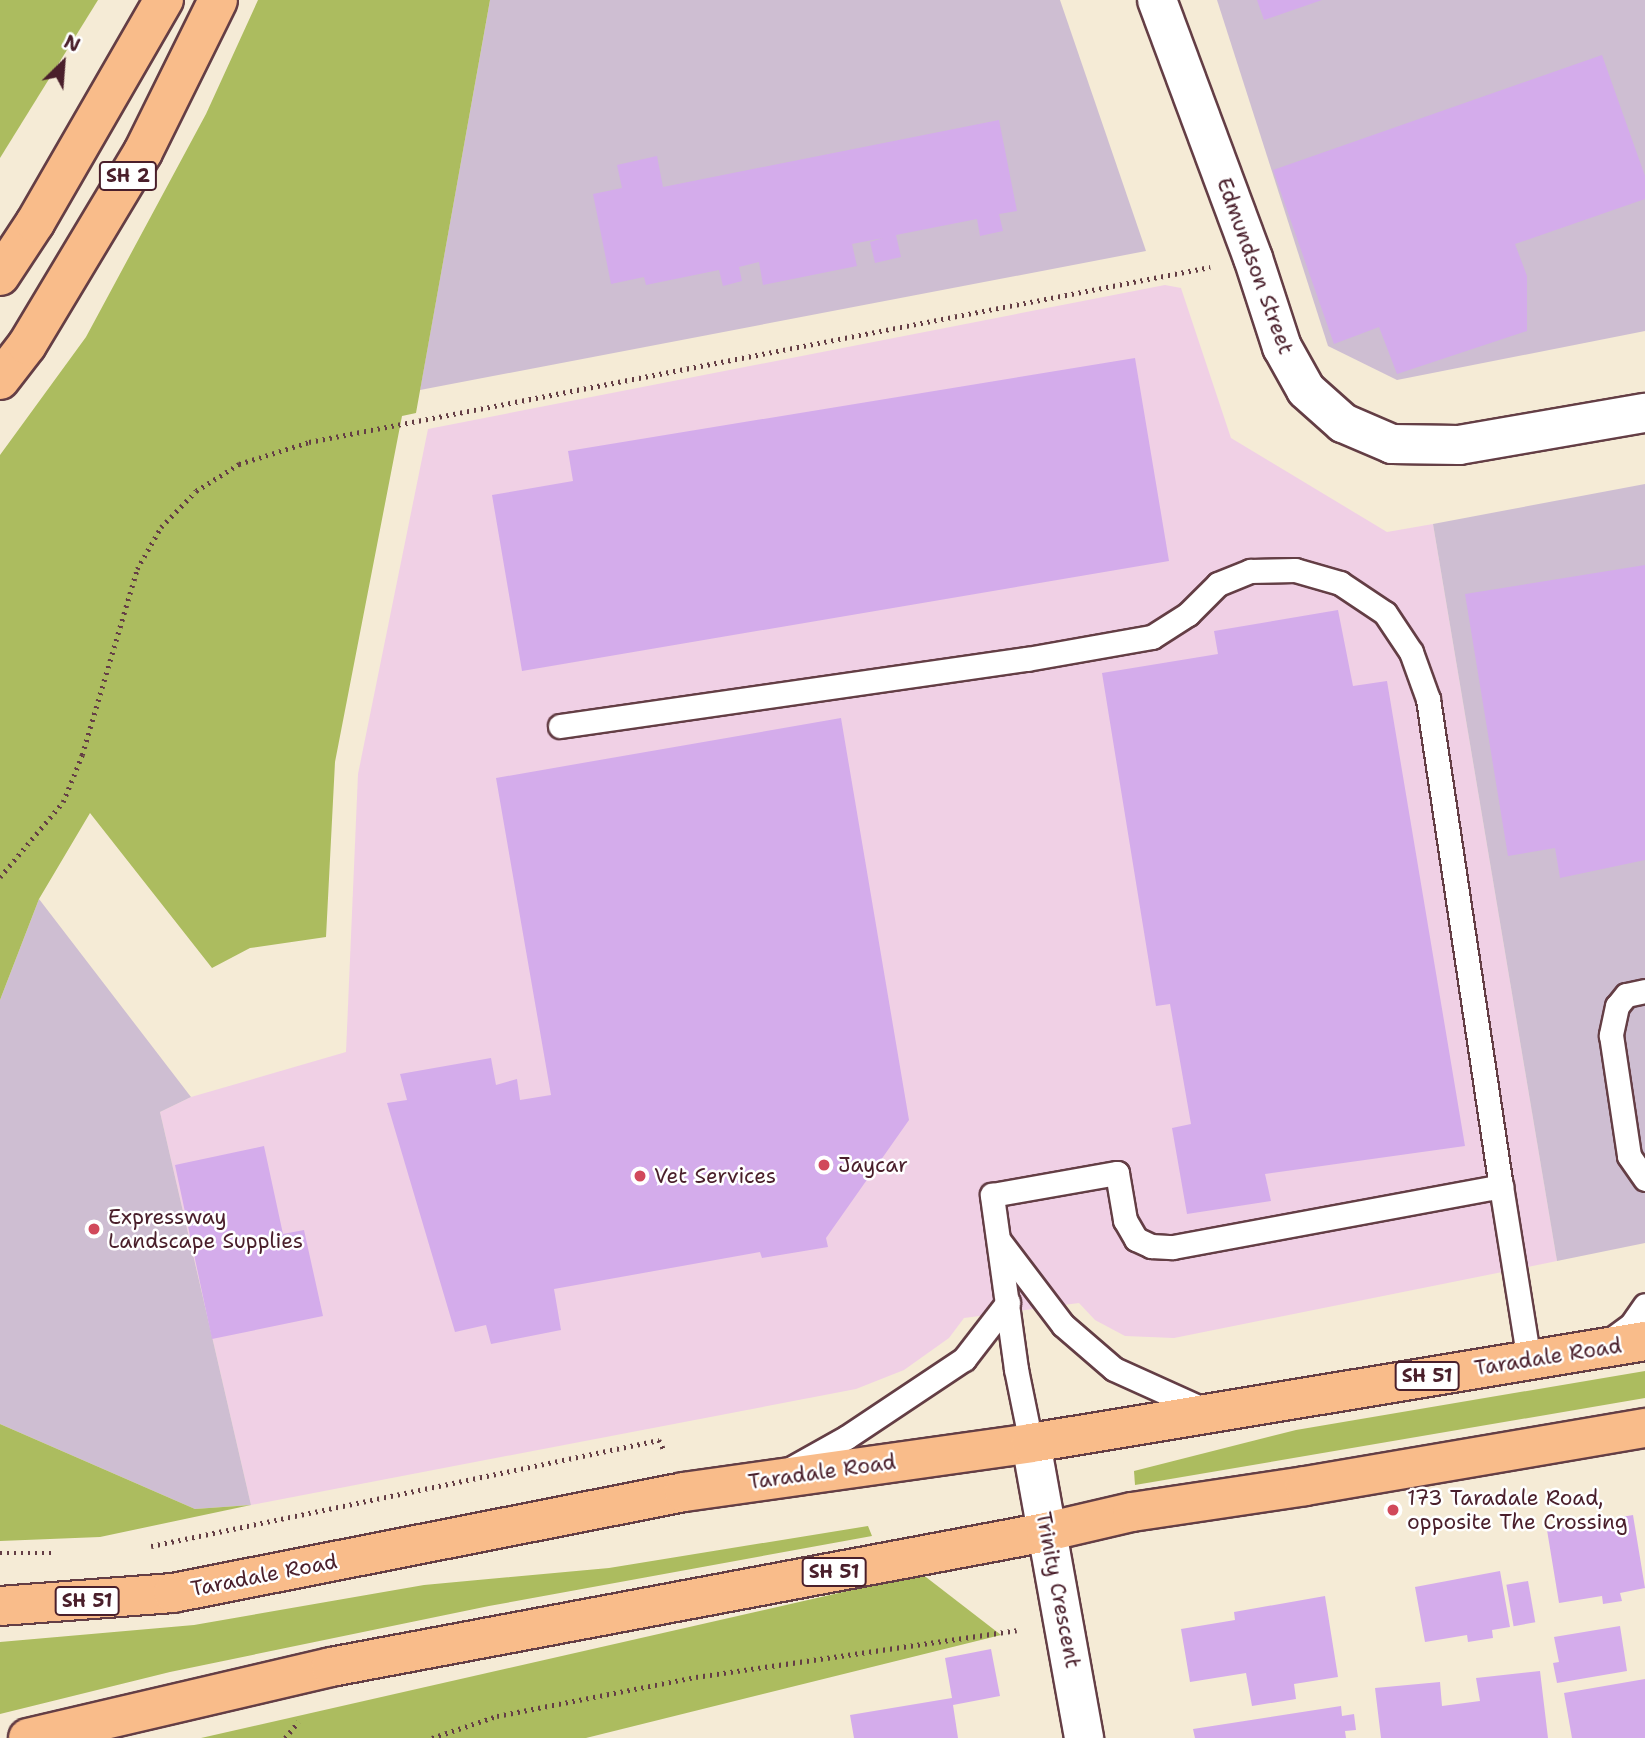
<!DOCTYPE html>
<style>
body{margin:0}
#map{position:relative;width:1645px;height:1738px;overflow:hidden;background:#f5ebd6;font-family:"Shantell Sans",sans-serif}
div>[style]{position:absolute}
[style*='--x']{left:calc(var(--x)*1px);top:calc(var(--y)*1px);width:calc(var(--w)*1px);rotate:calc(var(--a)*1deg)}
.built>*{inset:0;background:#f0d0e5}
.industrial>*{inset:0;background:#cebed2}
.green>*{inset:0;background:#acbc5f}
.building>*{inset:0;background:#d4aceb;transform-origin:0 0}
.path>*{height:4.5px;margin-top:-2.25px;transform-origin:0;background:repeating-linear-gradient(90deg,#643e45 0 2px,transparent 0 7px)}
.roads{filter:drop-shadow(2px 0 #643e45) drop-shadow(-2px 0 #643e45) drop-shadow(0 2px #643e45) drop-shadow(0 -2px #643e45)}
.service>*{height:23px;margin:-11.5px;padding:0 11.5px;transform-origin:11.5px;border-radius:11.5px;background:#fff}
.minor>*{height:38px;margin:-19px;padding:0 19px;transform-origin:19px;border-radius:19px;background:#fff}
.tertiary>*{height:38px;margin:-19px;padding:0 19px;transform-origin:19px;border-radius:19px;background:#fff}
.trunk>*{height:38px;margin:-19px;padding:0 19px;transform-origin:19px;border-radius:19px;background:#f9bc8a}
.dots>*{width:19px;height:19px;translate:-50% -50%;box-sizing:border-box;border:4px solid #fff;border-radius:50%}
span{translate:-50% -50%;white-space:nowrap;text-align:center;line-height:1.15;-webkit-text-stroke:5px #fff;paint-order:stroke}
.shield-label span{padding:2px 5px;background:#fff;border:2px solid;border-radius:5px;-webkit-text-stroke-width:0}
.shield-label{font-size:19px;color:#4a1f2b;font-weight:700}
.street-label{font-size:21px;color:#4a1f2b}
.poi-label{font-size:21px;color:#4a1f2b}
.left{translate:0 -50%;text-align:left}
.north{position:absolute;left:28px;top:28px;width:70px;height:70px;-webkit-text-stroke:5px #fff;paint-order:stroke;rotate:25deg;font-size:19px;font-weight:700;line-height:28px;text-align:center;color:#4a1f2b}
.north::after{content:'';display:block;margin:auto;width:24px;height:32px;background:#4a1f2b;clip-path:polygon(50% 0,100% 100%,50% 72%,0 100%)}
</style>
<div id="map">
<div class="built">
<i style="clip-path:polygon(1165px 285px,1181px 288px,1231px 438px,1387px 532px,1433px 524px,1557px 1261px,1174px 1338px,1125px 1336px,1095px 1320px,1079px 1303px,964px 1318px,949px 1338px,904px 1370px,856px 1389px,251px 1505px,160px 1112px,191px 1097px,346px 1052px,358px 774px,428px 429px)"></i>
</div>
<div class="industrial">
<i style="clip-path:polygon(490px 0,1060px 0,1146px 251px,420px 390px)"></i>
<i style="clip-path:polygon(1217px 0,1645px 0,1645px 331px,1397px 380px,1328px 346px)"></i>
<i style="clip-path:polygon(1645px 484px,1645px 1243px,1557px 1261px,1433px 524px)"></i>
<i style="clip-path:polygon(39px 899px,191px 1097px,160px 1112px,251px 1505px,195px 1509px,0 1424px,0 1000px)"></i>
</div>
<div class="green">
<i style="clip-path:polygon(0 0,98px 0,0 158px)"></i>
<i style="clip-path:polygon(258px 0,490px 0,416px 413px,402px 416px,335px 762px,326px 937px,250px 948px,212px 968px,90px 813px,39px 899px,0 1000px,0 455px,86px 337px,206px 114px)"></i>
<i style="clip-path:polygon(1645px 1371px,1645px 1398px,1135px 1485px,1134px 1471px,1296px 1430px)"></i>
<i style="clip-path:polygon(0 1424px,195px 1509px,251px 1505px,100px 1537px,0 1541px)"></i>
<i style="clip-path:polygon(868px 1526px,872px 1536px,489px 1606px,170px 1672px,0 1714px,0 1642px,194px 1625px,424px 1585px,609px 1568px)"></i>
<i style="clip-path:polygon(922px 1574px,1001px 1635px,586px 1738px,201px 1738px)"></i>
</div>
<div class="building">
<i style="clip-path:polygon(1257px 0,1322px 0,1264px 20px)"></i>
<i style="clip-path:polygon(1602px 55px,1645px 176px,1645px 199px,1515px 244px,1527px 276px,1527px 331px,1397px 374px,1379px 327px,1334px 344px,1273px 170px)"></i>
<i style="clip-path:polygon(999px 120px,1017px 211px,999px 214px,1003px 231px,980px 236px,977px 219px,896px 235px,901px 257px,875px 263px,870px 242px,883px 238px,852px 244px,857px 266px,763px 285px,759px 262px,739px 267px,742px 281px,723px 286px,719px 270px,646px 285px,644px 277px,611px 284px,593px 194px,622px 188px,617px 165px,657px 156px,663px 187px)"></i>
<i style="clip-path:polygon(1135px 358px,1169px 561px,522px 671px,492px 495px,573px 481px,568px 451px)"></i>
<i style="clip-path:polygon(1645px 565px,1645px 860px,1560px 878px,1555px 848px,1508px 856px,1465px 594px)"></i>
<i style="clip-path:polygon(1338px 610px,1353px 686px,1387px 681px,1465px 1146px,1265px 1174px,1271px 1201px,1187px 1214px,1172px 1128px,1191px 1124px,1170px 1004px,1156px 1006px,1102px 673px,1218px 654px,1214px 631px)"></i>
<i style="clip-path:polygon(841px 718px,909px 1120px,826px 1238px,828px 1247px,762px 1258px,760px 1252px,554px 1289px,561px 1330px,491px 1344px,486px 1325px,455px 1332px,387px 1103px,407px 1100px,400px 1074px,491px 1058px,496px 1085px,517px 1079px,520px 1100px,551px 1095px,496px 778px)"></i>
<i style="clip-path:polygon(264px 1146px,283px 1234px,304px 1230px,323px 1316px,212px 1339px,175px 1165px)"></i>
<i style="clip-path:polygon(1633px 1515px,1645px 1588px,1620px 1593px,1622px 1601px,1603px 1604px,1602px 1596px,1559px 1603px,1547px 1530px)"></i>
<i style="clip-path:polygon(1500px 1571px,1510px 1627px,1492px 1630px,1493px 1638px,1468px 1642px,1467px 1635px,1425px 1642px,1415px 1587px)"></i>
<i style="left:1528px;top:1581px;width:42px;height:22px;rotate:80deg"></i>
<i style="clip-path:polygon(1325px 1596px,1338px 1677px,1294px 1684px,1296px 1699px,1252px 1706px,1246px 1673px,1190px 1682px,1181px 1629px,1235px 1620px,1234px 1612px)"></i>
<i style="clip-path:polygon(1620px 1626px,1627px 1671px,1557px 1683px,1553px 1663px,1559px 1662px,1554px 1637px)"></i>
<i style="clip-path:polygon(991px 1649px,1000px 1696px,953px 1705px,958px 1738px,854px 1738px,850px 1715px,952px 1698px,945px 1658px)"></i>
<i style="clip-path:polygon(1540px 1671px,1548px 1738px,1381px 1738px,1375px 1688px,1440px 1682px,1442px 1706px,1480px 1701px,1476px 1678px)"></i>
<i style="clip-path:polygon(1645px 1679px,1645px 1738px,1572px 1738px,1564px 1693px)"></i>
<i style="clip-path:polygon(1341px 1706px,1342px 1716px,1354px 1714px,1356px 1730px,1345px 1731px,1346px 1738px,1195px 1738px,1193px 1729px)"></i>
</div>
<div class="path">
<i style="--x:0;--y:877;--w:98;--a:-50"></i>
<i style="--x:63;--y:802;--w:51;--a:-68"></i>
<i style="--x:82;--y:755;--w:194;--a:-73.5"></i>
<i style="--x:137;--y:569;--w:48;--a:-60.3"></i>
<i style="--x:161;--y:527;--w:50;--a:-45.8"></i>
<i style="--x:196;--y:491;--w:51;--a:-32.1"></i>
<i style="--x:239;--y:464;--w:73;--a:-17.4"></i>
<i style="--x:309;--y:442;--w:918;--a:-10.99"></i>
<i style="--x:151;--y:1546;--w:519;--a:-11.79"></i>
<i style="--x:659;--y:1440;--w:11;--a:63"></i>
<i style="--x:0;--y:1553;--w:52;--a:0"></i>
<i style="--x:285;--y:1738;--w:21;--a:-51"></i>
<i style="--x:432;--y:1738;--w:69;--a:-18.7"></i>
<i style="--x:497;--y:1716;--w:203;--a:-11.1"></i>
<i style="--x:696;--y:1677;--w:324;--a:-8.3"></i>
</div>
<div class="roads">
<div class="service">
<i style="--x:560;--y:726;--w:472;--a:-8.2"></i>
<i style="--x:1027;--y:659;--w:127;--a:-10"></i>
<i style="--x:1152;--y:637;--w:43;--a:-32.6"></i>
<i style="--x:1188;--y:614;--w:42;--a:-45"></i>
<i style="--x:1218;--y:584;--w:35;--a:-22"></i>
<i style="--x:1250;--y:571;--w:45;--a:-1.3"></i>
<i style="--x:1295;--y:570;--w:47;--a:16.1"></i>
<i style="--x:1340;--y:583;--w:54;--a:33.7"></i>
<i style="--x:1385;--y:613;--w:47;--a:56.3"></i>
<i style="--x:1411;--y:652;--w:50;--a:70.1"></i>
<i style="--x:1428;--y:699;--w:492;--a:81.5"></i>
<i style="--x:1645;--y:991;--w:19;--a:168"></i>
<i style="--x:1626;--y:995;--w:14;--a:129"></i>
<i style="--x:1617;--y:1006;--w:30;--a:102"></i>
<i style="--x:1611;--y:1035;--w:122;--a:81.5"></i>
<i style="--x:1629;--y:1156;--w:28;--a:55"></i>
<i style="--x:1000;--y:1242;--w:104;--a:52.8"></i>
<i style="--x:1063;--y:1325;--w:67;--a:40.8"></i>
<i style="--x:1114;--y:1369;--w:102;--a:24.3"></i>
<i style="--x:1609;--y:1341;--w:27;--a:-36"></i>
<i style="--x:1631;--y:1325;--w:24;--a:-55"></i>
<i style="--x:1031;--y:1443;--w:76;--a:-101.5"></i>
<i style="--x:1016;--y:1369;--w:176;--a:-97.9"></i>
<i style="--x:992;--y:1195;--w:127;--a:-10"></i>
<i style="--x:1117;--y:1173;--w:48;--a:80.3"></i>
<i style="--x:1125;--y:1220;--w:22;--a:60"></i>
<i style="--x:1136;--y:1239;--w:17;--a:25"></i>
<i style="--x:1151;--y:1246;--w:22;--a:3"></i>
<i style="--x:1173;--y:1247;--w:334;--a:-10.5"></i>
<i style="--x:1501;--y:1186;--w:176;--a:80.9"></i>
<i style="--x:790;--y:1469;--w:65;--a:-29.3"></i>
<i style="--x:847;--y:1437;--w:141;--a:-33.7"></i>
<i style="--x:964;--y:1359;--w:72;--a:-52.3"></i>
</div>
<div class="minor">
<i style="--x:1157;--y:0;--w:275;--a:69.6"></i>
<i style="--x:1253;--y:258;--w:94;--a:72"></i>
<i style="--x:1282;--y:347;--w:49;--a:60.8"></i>
<i style="--x:1306;--y:390;--w:50;--a:41.7"></i>
<i style="--x:1343;--y:423;--w:53;--a:23.2"></i>
<i style="--x:1392;--y:444;--w:67;--a:0.9"></i>
<i style="--x:1459;--y:445;--w:189;--a:-9.8"></i>
</div>
<div class="tertiary">
<i style="--x:1031;--y:1443;--w:300;--a:79.8"></i>
</div>
<div class="trunk">
<i style="--x:0;--y:276;--w:64;--a:-56.6"></i>
<i style="--x:35;--y:223;--w:258;--a:-60"></i>
<i style="--x:0;--y:380;--w:44;--a:-52.4"></i>
<i style="--x:27;--y:345;--w:225;--a:-59"></i>
<i style="--x:143;--y:152;--w:169;--a:-63.7"></i>
<i style="--x:0;--y:1606;--w:173;--a:-4.3"></i>
<i style="--x:173;--y:1593;--w:521;--a:-11.18"></i>
<i style="--x:684;--y:1492;--w:350;--a:-8"></i>
<i style="--x:1031;--y:1443;--w:622;--a:-9.43"></i>
<i style="--x:28;--y:1738;--w:311;--a:-13.2"></i>
<i style="--x:331;--y:1667;--w:728;--a:-10.69"></i>
<i style="--x:1046;--y:1532;--w:88;--a:-13.1"></i>
<i style="--x:1132;--y:1512;--w:175;--a:-8.5"></i>
<i style="--x:1305;--y:1486;--w:345;--a:-9.7"></i>
</div>
</div>
<div class="dots">
<i style="left:824px;top:1165px;background:#d1495b"></i>
<i style="left:640px;top:1176px;background:#d1495b"></i>
<i style="left:94px;top:1229px;background:#d1495b"></i>
<i style="left:1393px;top:1510px;background:#d1495b"></i>
</div>
<div class="shield-label">
<span style="left:128px;top:176px">SH 2</span>
<span style="left:1427px;top:1376px">SH 51</span>
<span style="left:834px;top:1572px">SH 51</span>
<span style="left:87px;top:1601px">SH 51</span>
</div>
<div class="street-label">
<span style="left:1255px;top:266px;rotate:70deg">Edmundson Street</span>
<span style="left:1548px;top:1357px;rotate:-9deg">Taradale Road</span>
<span style="left:822px;top:1472px;rotate:-8deg">Taradale Road</span>
<span style="left:264px;top:1575px;rotate:-11deg">Taradale Road</span>
<span style="left:1058px;top:1590px;rotate:79deg">Trinity Crescent</span>
</div>
<div class="poi-label">
<span class="left" style="left:838px;top:1165px">Jaycar</span>
<span class="left" style="left:654px;top:1176px">Vet Services</span>
<span class="left" style="left:108px;top:1229px">Expressway<br>Landscape Supplies</span>
<span class="left" style="left:1407px;top:1510px">173 Taradale Road,<br>opposite The Crossing</span>
</div>
<div class="north">N</div>
</div>
